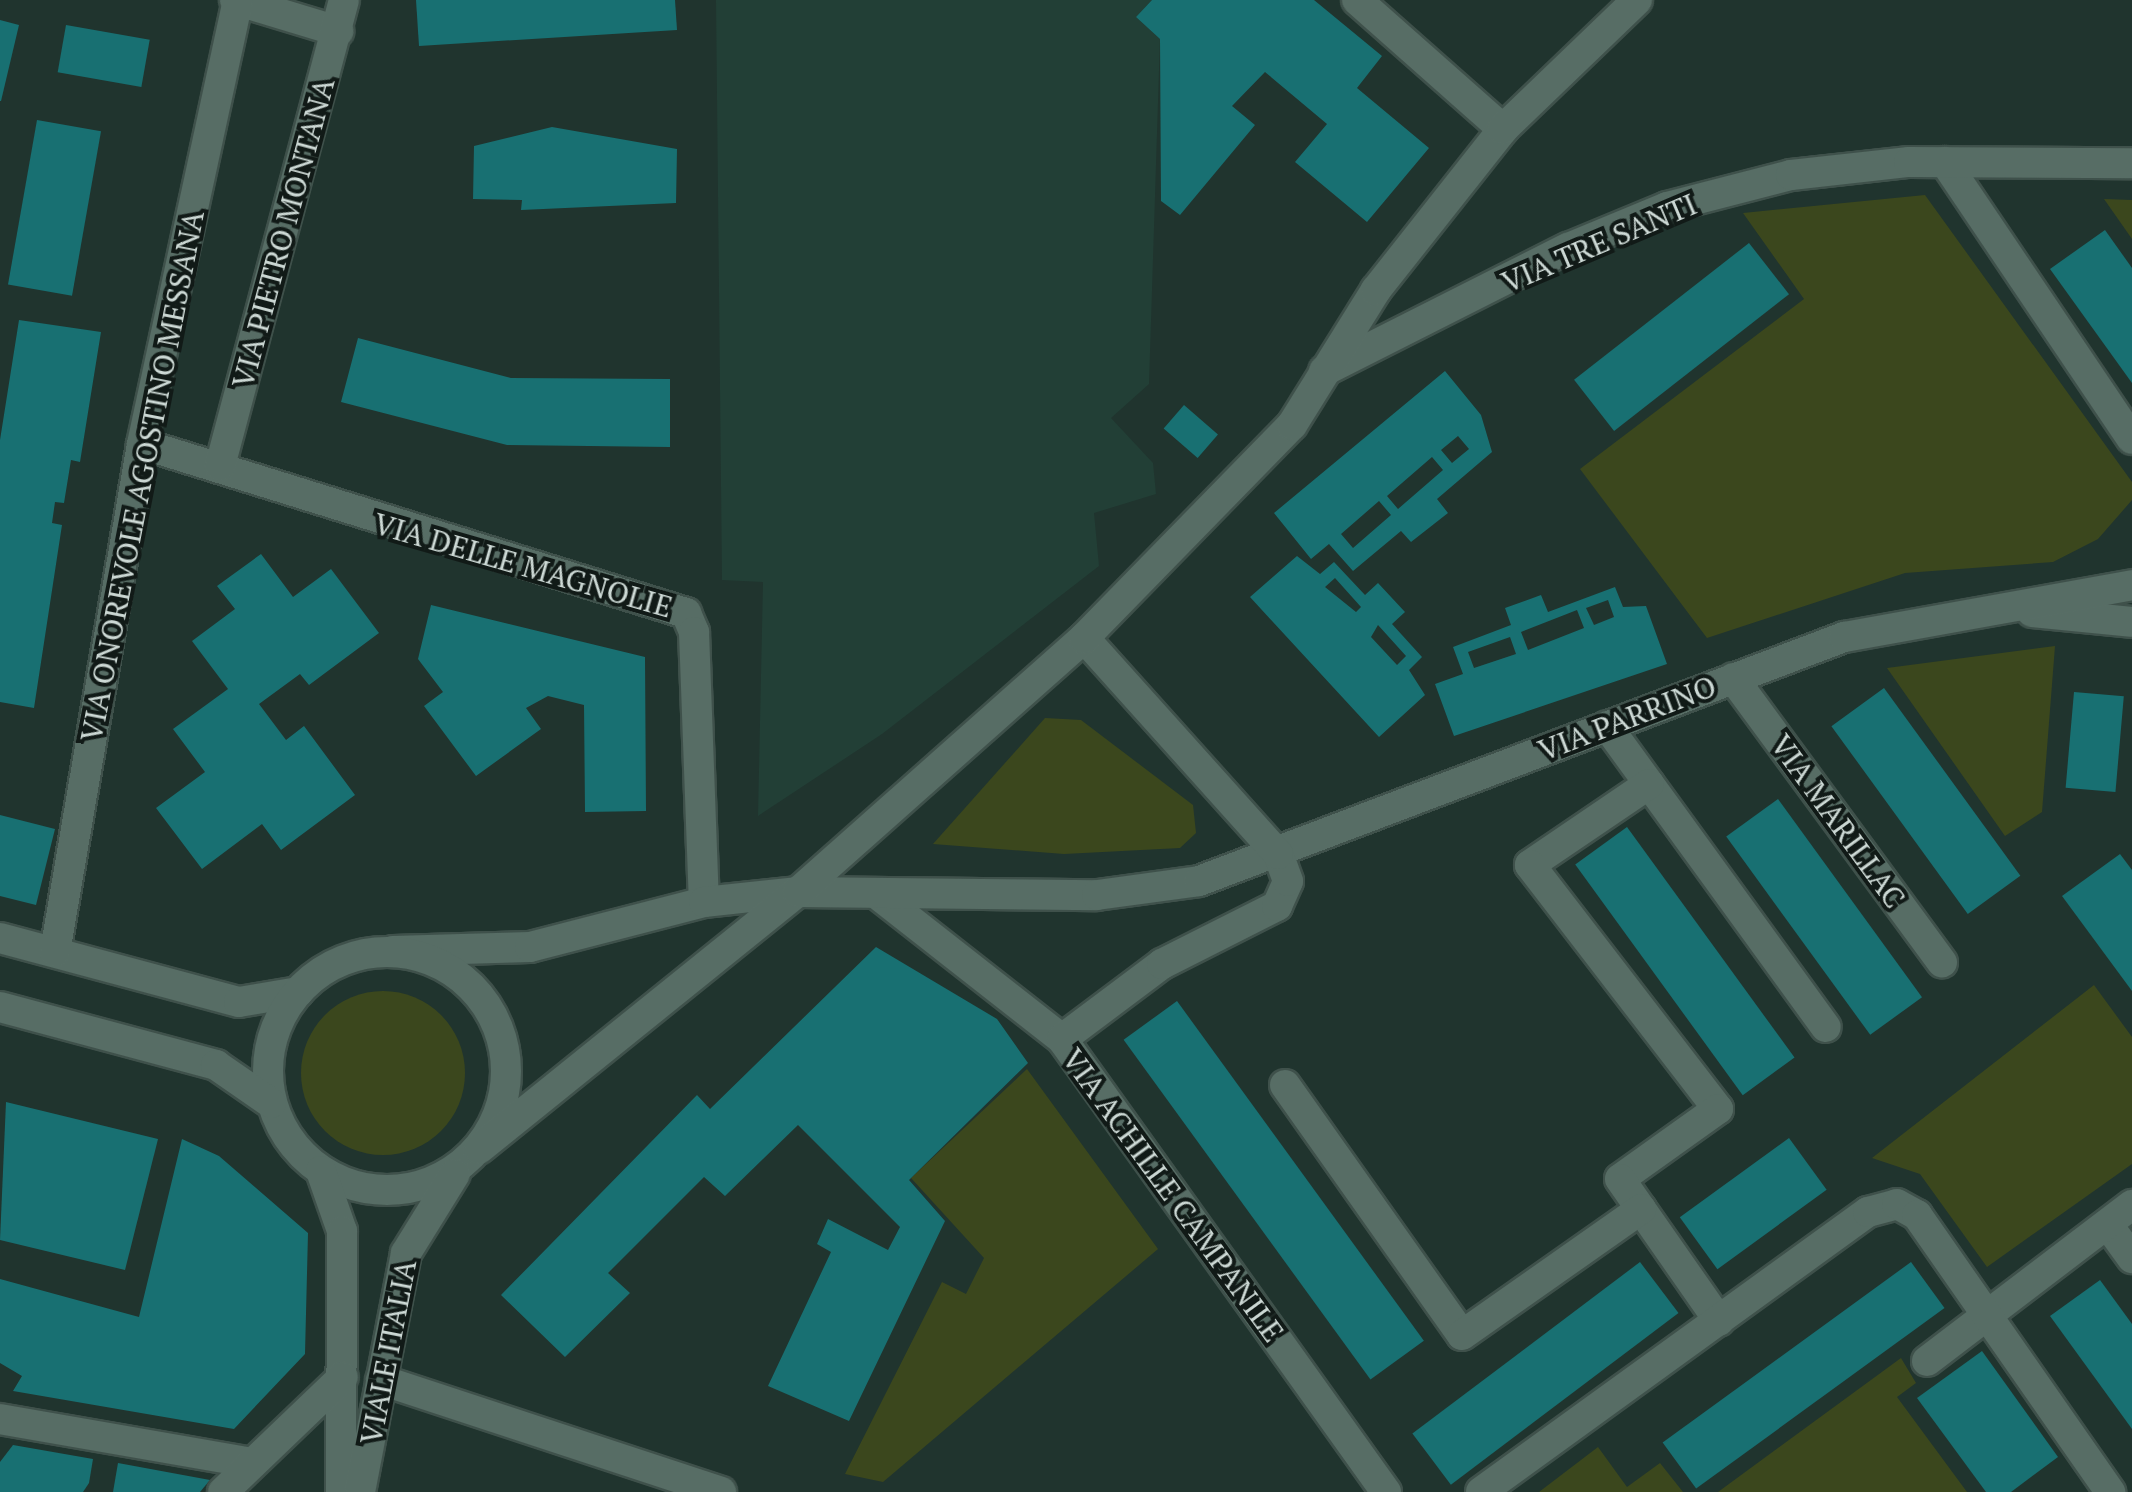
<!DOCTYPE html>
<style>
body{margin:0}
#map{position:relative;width:2132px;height:1492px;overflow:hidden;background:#20342e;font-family:"PT Serif",serif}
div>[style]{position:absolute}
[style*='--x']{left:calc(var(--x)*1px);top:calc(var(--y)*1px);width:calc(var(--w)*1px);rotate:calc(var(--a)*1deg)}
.built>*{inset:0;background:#223f36}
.green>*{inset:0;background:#3b471d}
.round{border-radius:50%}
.building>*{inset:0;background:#187072;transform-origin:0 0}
.roads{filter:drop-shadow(2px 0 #3f514b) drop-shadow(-2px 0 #3f514b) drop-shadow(0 2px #3f514b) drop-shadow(0 -2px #3f514b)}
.minor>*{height:30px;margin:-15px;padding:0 15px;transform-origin:15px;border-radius:15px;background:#576d65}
.minor>.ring{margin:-15px;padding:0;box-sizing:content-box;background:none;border:30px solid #576d65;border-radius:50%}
span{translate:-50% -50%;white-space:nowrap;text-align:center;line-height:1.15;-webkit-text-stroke:8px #111a17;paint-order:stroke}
.street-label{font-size:30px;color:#cdd9d5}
</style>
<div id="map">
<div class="built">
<i style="clip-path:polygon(716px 0,1152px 0,1136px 17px,1160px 39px,1149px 384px,1111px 418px,1153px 463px,1156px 494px,1094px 513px,1099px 566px,882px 734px,758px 816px,763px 582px,722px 580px)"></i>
</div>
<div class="green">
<i style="clip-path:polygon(1925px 195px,2132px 482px,2132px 500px,2098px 539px,2053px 562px,1905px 573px,1707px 638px,1580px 469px,1804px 299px,1743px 213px)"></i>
<i style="clip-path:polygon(2104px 199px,2132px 200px,2132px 239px)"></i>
<i style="clip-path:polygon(2055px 646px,2042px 812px,2005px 836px,1887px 668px)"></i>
<i style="clip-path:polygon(1045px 718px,1081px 720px,1193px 805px,1196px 833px,1180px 848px,1064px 854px,933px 844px)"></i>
<i style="clip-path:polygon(2094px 985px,2132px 1037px,2132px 1164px,1987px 1267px,1920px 1174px,1872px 1158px)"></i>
<i class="round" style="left:301px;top:991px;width:164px;height:164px"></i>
<i style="clip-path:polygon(1027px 1069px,1158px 1249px,883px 1482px,845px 1474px,942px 1282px,966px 1294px,984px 1258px,911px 1178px)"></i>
<i style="clip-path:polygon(1901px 1358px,1916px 1383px,1897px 1397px,1967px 1492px,1718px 1492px)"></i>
<i style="clip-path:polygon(1598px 1447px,1627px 1487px,1660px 1463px,1683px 1492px,1539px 1492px)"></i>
</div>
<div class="building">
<i style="clip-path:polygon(416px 0,675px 0,677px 30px,419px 46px)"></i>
<i style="clip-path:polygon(1152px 0,1314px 0,1382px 56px,1357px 88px,1429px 148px,1367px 222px,1295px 162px,1327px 124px,1265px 72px,1232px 106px,1255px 125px,1180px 215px,1161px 201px,1160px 39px,1136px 17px)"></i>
<i style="clip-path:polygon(0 20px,19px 25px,1px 101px,0 101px)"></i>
<i style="left:66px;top:25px;width:85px;height:48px;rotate:10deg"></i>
<i style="left:37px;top:120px;width:65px;height:167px;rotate:10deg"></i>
<i style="clip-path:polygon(552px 127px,677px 149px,676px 203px,521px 210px,522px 200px,473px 199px,474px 146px)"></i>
<i style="clip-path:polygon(2105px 230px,2132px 268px,2132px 383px,2050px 269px)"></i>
<i style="left:1749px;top:243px;width:65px;height:222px;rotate:52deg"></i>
<i style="clip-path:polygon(19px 320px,101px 332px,80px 462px,71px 460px,64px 503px,55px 502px,52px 523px,62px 525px,34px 708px,0 702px,0 440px)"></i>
<i style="clip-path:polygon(358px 338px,511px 378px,670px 379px,670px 447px,507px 445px,341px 402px)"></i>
<i style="clip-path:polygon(evenodd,1445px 371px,1481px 415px,1492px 452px,1437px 499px,1448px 513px,1411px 542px,1401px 531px,1353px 571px,1329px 544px,1311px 559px,1274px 513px,1445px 371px,1458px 436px,1469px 449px,1452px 463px,1441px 450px,1458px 436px,1445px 371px,1432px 457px,1443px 470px,1398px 509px,1387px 496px,1432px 457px,1445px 371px,1379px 501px,1391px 515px,1353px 548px,1341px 534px,1379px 501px)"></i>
<i style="left:1184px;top:405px;width:45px;height:31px;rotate:41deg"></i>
<i style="clip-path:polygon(261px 554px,293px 597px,331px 569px,379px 633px,309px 685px,300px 674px,259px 704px,286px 740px,304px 726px,355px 795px,281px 850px,262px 824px,202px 869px,156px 808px,205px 772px,173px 729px,228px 689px,192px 641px,235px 609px,217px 586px)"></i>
<i style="clip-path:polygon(evenodd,1297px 556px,1320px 574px,1334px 562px,1365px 595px,1378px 583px,1405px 612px,1392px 624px,1422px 657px,1409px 670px,1425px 695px,1379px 737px,1250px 597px,1297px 556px,1335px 578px,1361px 607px,1356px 612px,1325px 587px,1335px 578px,1297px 556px,1378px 625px,1406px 656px,1397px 665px,1371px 637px,1378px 625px)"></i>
<i style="clip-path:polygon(evenodd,1615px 587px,1623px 607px,1646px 606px,1667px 664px,1454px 736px,1435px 684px,1463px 674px,1453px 647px,1511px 625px,1505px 608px,1541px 595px,1548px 612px,1615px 587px,1608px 600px,1614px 617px,1594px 625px,1586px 608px,1608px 600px,1615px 587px,1577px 610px,1584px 628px,1528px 650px,1521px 632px,1577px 610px,1615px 587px,1510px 637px,1516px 654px,1474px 668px,1468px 652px,1510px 637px)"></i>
<i style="clip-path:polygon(431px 605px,645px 657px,646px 811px,585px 812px,584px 705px,548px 696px,526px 708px,541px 729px,476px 776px,424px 706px,443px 692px,418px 659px)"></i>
<i style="left:1884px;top:688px;width:232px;height:65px;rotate:54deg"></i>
<i style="left:2074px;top:692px;width:50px;height:96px;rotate:5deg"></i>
<i style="left:1778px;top:799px;width:245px;height:64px;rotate:54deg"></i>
<i style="clip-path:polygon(0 815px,55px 829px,36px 905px,0 896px)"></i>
<i style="left:1627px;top:827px;width:285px;height:64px;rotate:54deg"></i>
<i style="clip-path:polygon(2120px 854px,2132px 870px,2132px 991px,2062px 896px)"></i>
<i style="clip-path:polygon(876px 947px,997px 1019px,1028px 1063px,909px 1180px,945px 1221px,849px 1421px,768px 1386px,831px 1252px,817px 1244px,828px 1219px,888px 1250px,900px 1227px,798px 1125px,725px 1196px,704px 1177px,608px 1273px,630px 1293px,565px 1357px,501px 1295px,697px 1095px,710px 1109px)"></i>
<i style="left:1177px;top:1001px;width:420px;height:66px;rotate:54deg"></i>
<i style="clip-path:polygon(6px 1102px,158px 1139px,125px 1270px,0 1240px)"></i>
<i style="left:1789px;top:1138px;width:64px;height:135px;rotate:54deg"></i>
<i style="clip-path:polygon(182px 1139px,219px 1156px,308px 1233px,305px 1354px,234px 1429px,13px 1391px,22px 1376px,0 1363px,0 1279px,139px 1317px)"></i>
<i style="left:1640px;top:1262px;width:64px;height:285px;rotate:53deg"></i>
<i style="left:1911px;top:1262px;width:57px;height:307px;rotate:54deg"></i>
<i style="clip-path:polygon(2100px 1280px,2132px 1324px,2132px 1429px,2050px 1316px)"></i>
<i style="clip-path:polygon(1982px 1351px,2058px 1457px,2011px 1492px,1986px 1492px,1917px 1398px)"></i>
<i style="clip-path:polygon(13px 1445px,93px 1459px,89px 1483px,83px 1492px,0 1492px,0 1462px)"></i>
<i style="clip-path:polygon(118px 1463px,210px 1480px,200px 1492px,113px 1492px)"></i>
</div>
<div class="roads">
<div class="minor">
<i style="--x:235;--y:0;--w:108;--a:16.8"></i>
<i style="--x:1357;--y:0;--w:195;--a:41.5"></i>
<i style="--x:1945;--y:162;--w:334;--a:56"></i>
<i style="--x:1324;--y:371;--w:273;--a:-26.8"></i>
<i style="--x:1568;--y:248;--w:107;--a:-22.5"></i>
<i style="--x:1667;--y:207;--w:128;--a:-14.5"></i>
<i style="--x:1791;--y:175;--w:119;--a:-6.3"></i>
<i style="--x:1909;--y:162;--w:223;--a:0.3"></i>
<i style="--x:142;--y:444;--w:570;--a:17.26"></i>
<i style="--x:686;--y:613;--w:21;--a:67"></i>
<i style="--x:694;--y:632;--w:270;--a:87.9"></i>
<i style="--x:220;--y:466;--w:482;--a:-75.1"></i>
<i style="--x:2032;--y:612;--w:100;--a:5.7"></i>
<i style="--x:1733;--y:678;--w:353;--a:53.7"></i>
<i style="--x:1607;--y:726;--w:372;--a:54"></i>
<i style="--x:1649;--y:784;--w:144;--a:145.8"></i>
<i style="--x:1530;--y:865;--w:308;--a:52.4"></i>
<i style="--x:1718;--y:1109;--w:120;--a:144.5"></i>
<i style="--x:1620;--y:1179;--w:173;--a:55.1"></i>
<i style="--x:877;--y:894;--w:235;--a:38.1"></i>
<i style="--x:1062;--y:1039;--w:557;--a:54.43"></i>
<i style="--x:0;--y:938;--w:247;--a:15"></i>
<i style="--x:239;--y:1002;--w:60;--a:-9.6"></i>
<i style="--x:393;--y:951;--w:137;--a:-1.7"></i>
<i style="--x:530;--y:947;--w:180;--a:-14.5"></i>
<i style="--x:704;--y:902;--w:95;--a:-6.1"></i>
<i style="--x:798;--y:892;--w:299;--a:0.6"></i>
<i style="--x:1097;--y:895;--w:103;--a:-7.8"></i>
<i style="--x:1199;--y:881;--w:690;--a:-20.72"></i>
<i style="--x:1844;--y:637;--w:293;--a:-10.2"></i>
<i class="ring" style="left:268px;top:952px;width:208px;height:208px"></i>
<i style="--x:55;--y:952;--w:515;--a:-80.28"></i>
<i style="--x:142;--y:444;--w:453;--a:-77.8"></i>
<i style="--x:0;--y:1007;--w:224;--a:15"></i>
<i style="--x:216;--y:1065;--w:67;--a:34.6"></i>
<i style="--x:1062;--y:1039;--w:125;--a:-36.9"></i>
<i style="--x:1162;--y:964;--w:129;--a:-26.8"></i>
<i style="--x:1277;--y:906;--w:27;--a:-66"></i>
<i style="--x:1288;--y:881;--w:29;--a:-110"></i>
<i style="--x:1278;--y:854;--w:290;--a:-131.9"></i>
<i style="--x:1285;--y:1085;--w:306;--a:54.7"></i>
<i style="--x:1462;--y:1335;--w:219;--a:-35.1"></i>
<i style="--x:479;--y:1149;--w:410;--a:-38.9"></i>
<i style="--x:798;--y:892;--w:383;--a:-41.6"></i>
<i style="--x:1084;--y:638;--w:298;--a:-45.7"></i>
<i style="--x:1292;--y:425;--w:159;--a:-58.1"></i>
<i style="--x:1376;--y:290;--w:205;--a:-51.7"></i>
<i style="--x:1503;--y:129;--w:186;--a:-43.9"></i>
<i style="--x:321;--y:1171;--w:64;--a:70.7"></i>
<i style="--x:342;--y:1231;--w:261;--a:90.2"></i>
<i style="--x:2108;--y:1225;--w:41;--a:54"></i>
<i style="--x:1927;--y:1361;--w:258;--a:-37.3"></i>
<i style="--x:381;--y:1380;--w:358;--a:18.2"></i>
<i style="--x:0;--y:1419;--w:250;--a:9.9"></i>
<i style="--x:223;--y:1492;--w:166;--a:-43.8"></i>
<i style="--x:360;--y:1492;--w:243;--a:-79.1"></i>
<i style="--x:406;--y:1253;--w:93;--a:-58.2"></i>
<i style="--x:1481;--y:1492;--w:478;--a:-35.9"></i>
<i style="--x:1868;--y:1212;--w:30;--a:-15"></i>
<i style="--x:1897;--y:1204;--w:23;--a:29"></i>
<i style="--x:1917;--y:1215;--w:338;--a:55.1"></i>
</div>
</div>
<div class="street-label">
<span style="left:283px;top:233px;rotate:-75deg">VIA PIETRO MONTANA</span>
<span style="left:1599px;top:243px;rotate:-23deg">VIA TRE SANTI</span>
<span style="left:142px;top:476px;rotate:-79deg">VIA ONOREVOLE AGOSTINO MESSANA</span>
<span style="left:523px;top:565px;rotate:16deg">VIA DELLE MAGNOLIE</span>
<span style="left:1627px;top:718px;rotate:-21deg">VIA PARRINO</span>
<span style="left:1838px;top:821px;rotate:54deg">VIA MARILLAC</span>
<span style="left:1173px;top:1195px;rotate:54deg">VIA ACHILLE CAMPANILE</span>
<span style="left:388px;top:1352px;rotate:-79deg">VIALE ITALIA</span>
</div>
</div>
